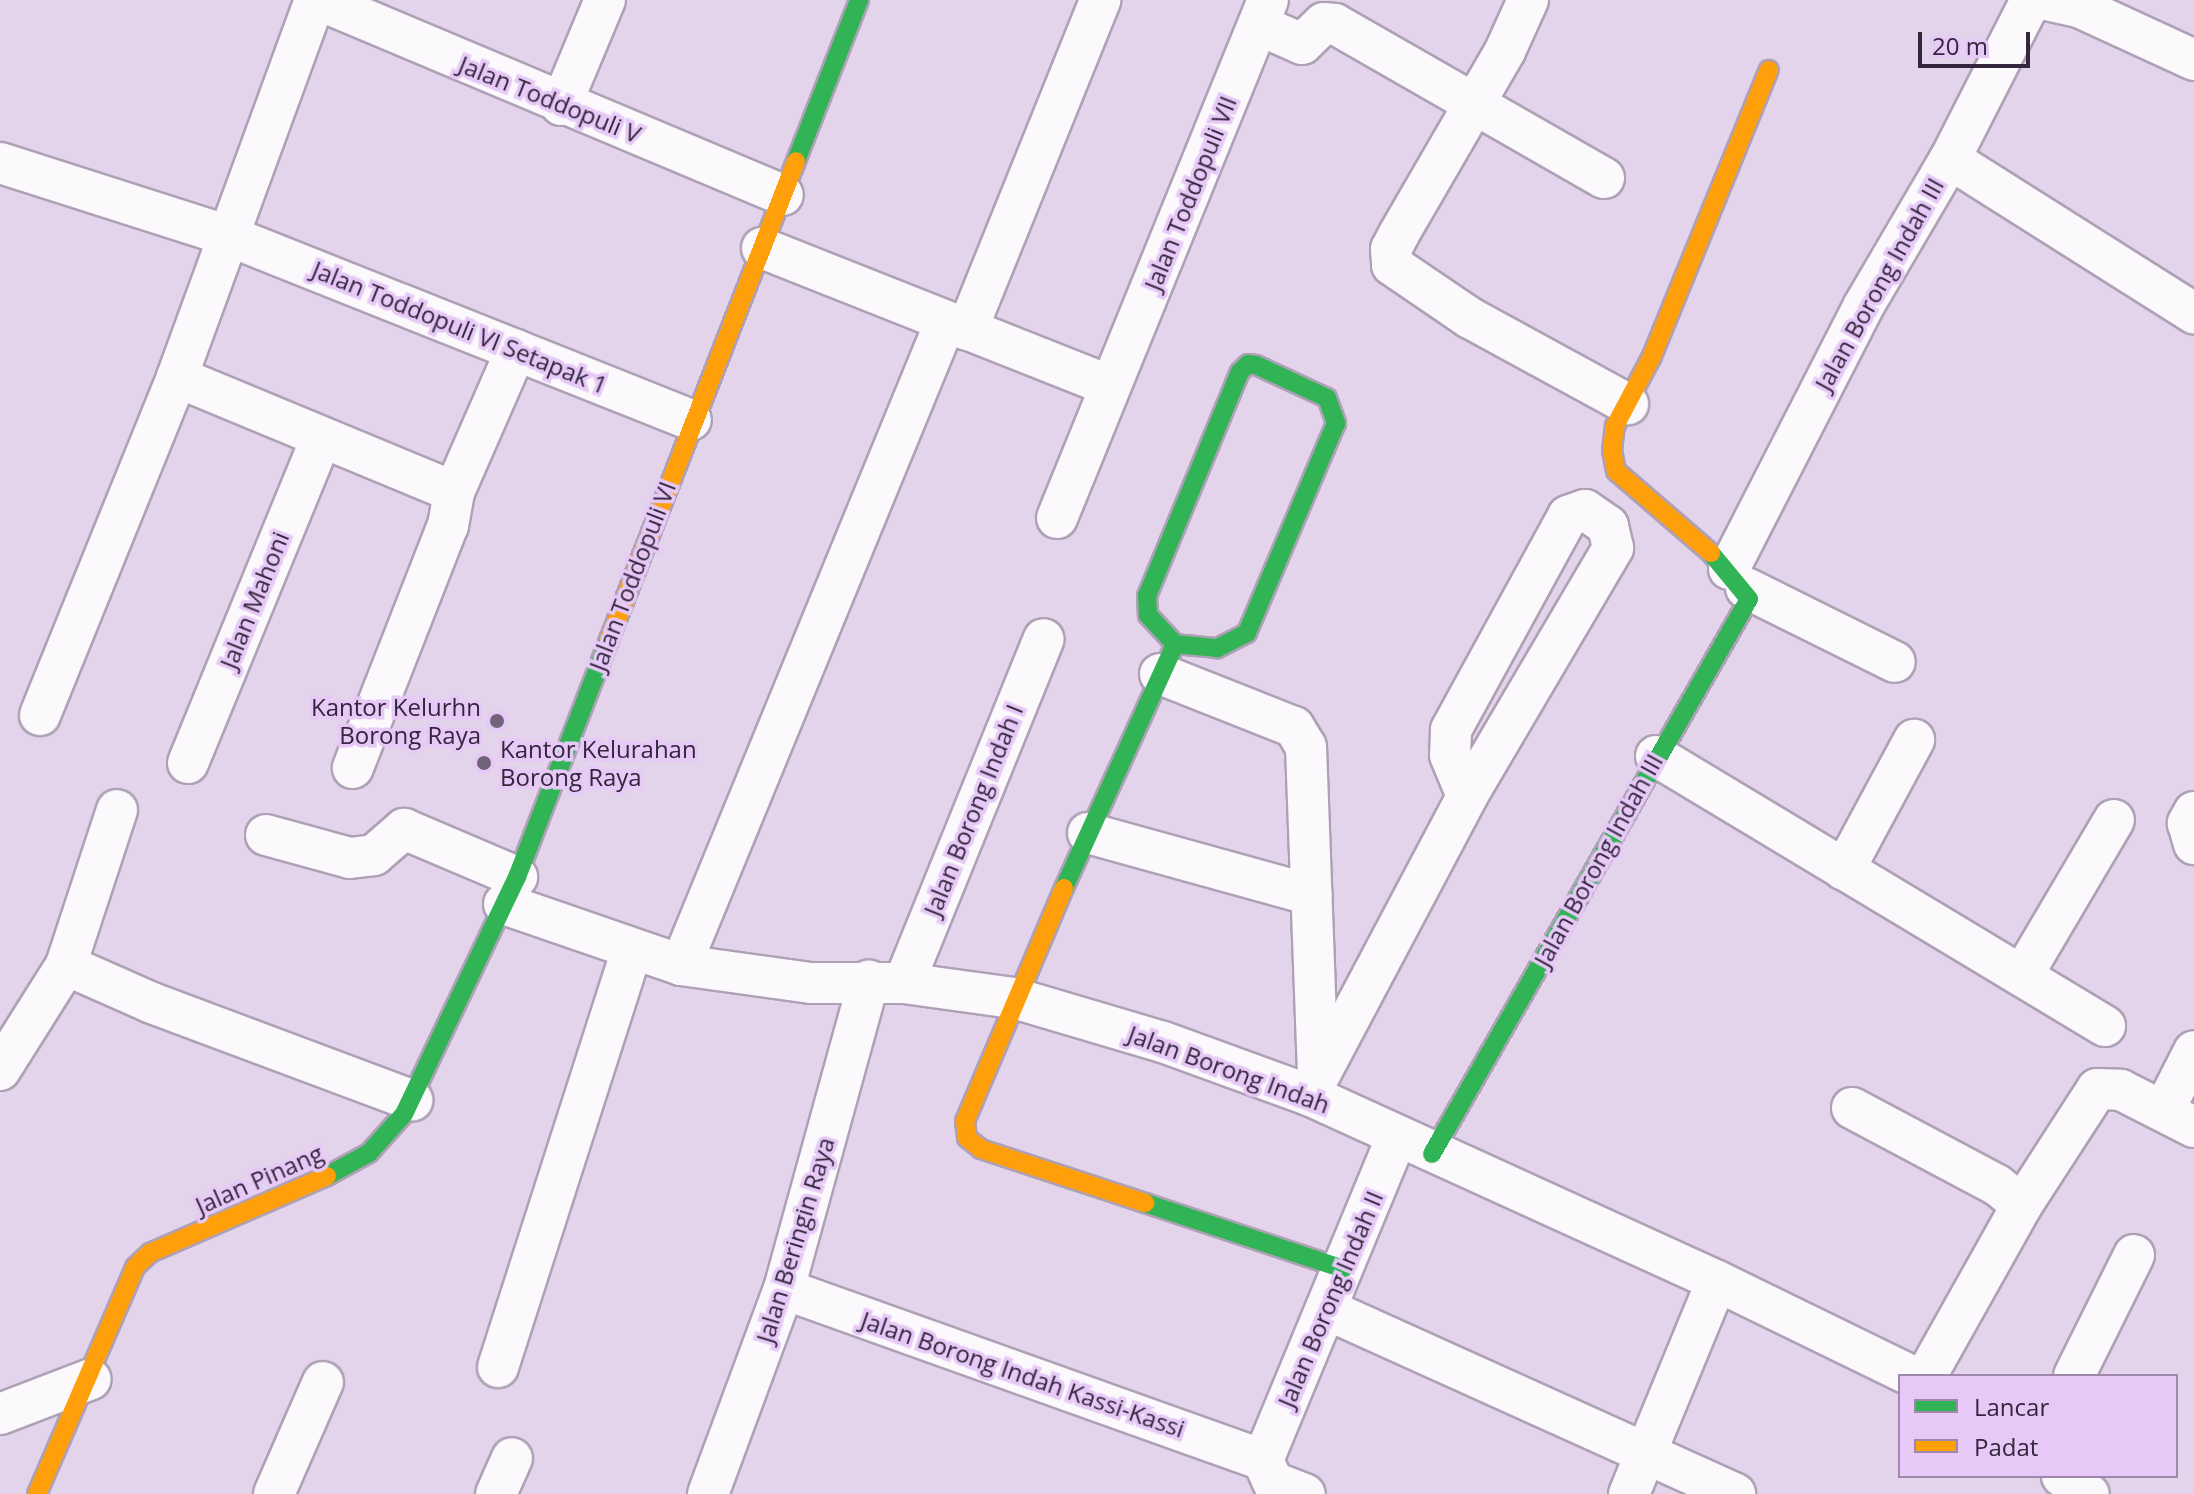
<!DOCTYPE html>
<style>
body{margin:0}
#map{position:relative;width:2194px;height:1494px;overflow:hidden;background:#e3d4ec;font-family:"Open Sans",sans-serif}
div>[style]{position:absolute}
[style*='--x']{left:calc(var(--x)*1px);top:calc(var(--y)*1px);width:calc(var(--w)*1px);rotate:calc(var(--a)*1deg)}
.roads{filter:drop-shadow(2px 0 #aea1b6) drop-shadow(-2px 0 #aea1b6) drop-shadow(0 2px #aea1b6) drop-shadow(0 -2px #aea1b6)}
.street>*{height:40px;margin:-20px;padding:0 20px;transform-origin:20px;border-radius:20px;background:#fbf9fc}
.fast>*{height:18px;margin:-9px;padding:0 9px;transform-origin:9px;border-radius:9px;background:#30b455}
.slow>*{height:18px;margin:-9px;padding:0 9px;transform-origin:9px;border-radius:9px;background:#ff9f0a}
.dots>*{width:22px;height:22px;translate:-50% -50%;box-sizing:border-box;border:4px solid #e6c9f7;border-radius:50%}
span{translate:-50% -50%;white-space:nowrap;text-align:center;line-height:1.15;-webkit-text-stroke:7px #e6c9f7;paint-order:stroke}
.street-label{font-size:24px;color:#34263c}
.poi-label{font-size:24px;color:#34263c}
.right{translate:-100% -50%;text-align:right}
.left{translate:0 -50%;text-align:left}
.legend{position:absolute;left:1898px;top:1374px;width:280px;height:104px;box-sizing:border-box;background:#e6c9f7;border:2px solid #9f88ac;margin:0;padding:10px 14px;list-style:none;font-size:24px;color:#34263c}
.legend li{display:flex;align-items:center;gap:16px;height:40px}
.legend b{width:40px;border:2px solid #9f88ac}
.scale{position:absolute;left:1918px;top:32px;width:112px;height:36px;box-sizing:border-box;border:4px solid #34263c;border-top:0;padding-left:10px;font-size:24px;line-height:28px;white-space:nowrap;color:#34263c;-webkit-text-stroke:6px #e6c9f7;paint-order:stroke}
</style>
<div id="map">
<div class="roads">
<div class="street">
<i style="--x:319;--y:0;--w:503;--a:22.8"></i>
<i style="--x:1528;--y:0;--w:56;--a:114.3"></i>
<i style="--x:1505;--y:51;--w:211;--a:120.1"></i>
<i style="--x:1399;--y:234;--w:17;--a:118"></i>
<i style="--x:1391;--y:249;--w:16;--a:86"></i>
<i style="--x:1392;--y:265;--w:94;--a:34.2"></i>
<i style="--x:1470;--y:318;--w:180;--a:28.6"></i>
<i style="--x:2046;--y:0;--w:34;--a:12"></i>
<i style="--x:2079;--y:7;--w:127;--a:24.7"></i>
<i style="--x:1259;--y:25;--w:47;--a:23.8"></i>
<i style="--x:1302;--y:44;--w:30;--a:-44"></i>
<i style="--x:1324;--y:23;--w:11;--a:5"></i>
<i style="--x:1335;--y:24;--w:310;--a:29.8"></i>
<i style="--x:561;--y:105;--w:114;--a:-67.3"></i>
<i style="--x:1950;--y:159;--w:289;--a:32.3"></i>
<i style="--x:0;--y:163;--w:240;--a:17.7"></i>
<i style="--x:229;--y:236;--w:497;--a:21.7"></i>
<i style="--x:762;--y:248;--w:374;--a:21.6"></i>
<i style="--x:967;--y:330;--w:356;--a:-68"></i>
<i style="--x:177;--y:377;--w:300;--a:22.5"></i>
<i style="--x:454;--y:492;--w:34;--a:100"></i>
<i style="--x:448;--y:525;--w:261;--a:111.4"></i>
<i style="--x:454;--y:492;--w:155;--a:-66.4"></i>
<i style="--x:1057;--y:518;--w:559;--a:-67.84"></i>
<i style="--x:1729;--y:569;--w:294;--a:-62.9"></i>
<i style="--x:1863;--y:307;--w:172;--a:-59.6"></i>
<i style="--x:1950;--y:159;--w:178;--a:-63"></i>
<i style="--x:1746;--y:588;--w:166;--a:26.4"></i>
<i style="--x:1160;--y:674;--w:144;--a:21.6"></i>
<i style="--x:1294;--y:727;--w:23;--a:59"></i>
<i style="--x:1306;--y:747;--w:328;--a:87.9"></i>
<i style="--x:40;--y:715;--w:365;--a:-67.9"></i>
<i style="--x:177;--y:377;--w:401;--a:-69.9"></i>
<i style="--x:1656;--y:756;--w:524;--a:31.02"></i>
<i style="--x:188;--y:763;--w:351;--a:-67.7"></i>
<i style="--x:2194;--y:812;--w:13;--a:119"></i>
<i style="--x:2188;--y:823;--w:22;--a:74"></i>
<i style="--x:1088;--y:833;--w:232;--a:15.5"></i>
<i style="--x:266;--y:835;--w:87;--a:15.3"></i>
<i style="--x:350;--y:858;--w:24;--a:-7"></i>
<i style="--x:374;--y:855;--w:40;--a:-41"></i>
<i style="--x:404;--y:829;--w:123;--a:23"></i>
<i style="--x:1844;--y:870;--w:148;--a:-61.7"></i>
<i style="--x:504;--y:904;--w:187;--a:19"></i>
<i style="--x:681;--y:965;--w:131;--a:7.9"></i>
<i style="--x:811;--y:983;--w:93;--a:0"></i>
<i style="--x:904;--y:983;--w:111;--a:7.8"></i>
<i style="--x:1014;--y:998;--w:155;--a:16.5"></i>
<i style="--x:1163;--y:1042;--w:155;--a:20"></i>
<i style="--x:1309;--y:1095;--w:448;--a:24.5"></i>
<i style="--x:1717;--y:1281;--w:217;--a:26"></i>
<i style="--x:66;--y:965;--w:94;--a:23.8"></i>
<i style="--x:152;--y:1003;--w:278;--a:20.5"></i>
<i style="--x:681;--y:965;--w:694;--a:-67.65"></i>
<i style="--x:2022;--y:976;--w:181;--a:-59.5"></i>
<i style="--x:904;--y:983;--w:371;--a:-67.9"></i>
<i style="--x:0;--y:1070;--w:124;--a:-57.8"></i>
<i style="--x:66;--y:965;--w:163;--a:-71.8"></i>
<i style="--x:1309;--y:1095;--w:338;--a:-62.1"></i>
<i style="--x:1467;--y:796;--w:288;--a:-59.5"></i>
<i style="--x:1613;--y:548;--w:23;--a:-103"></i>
<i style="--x:1608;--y:526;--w:28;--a:-145"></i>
<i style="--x:1585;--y:510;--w:18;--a:161"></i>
<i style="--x:1568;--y:516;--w:244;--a:118.7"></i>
<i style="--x:1451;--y:730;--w:25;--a:92"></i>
<i style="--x:1450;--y:755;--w:44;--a:67.5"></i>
<i style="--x:1852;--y:1108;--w:164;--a:28"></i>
<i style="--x:1997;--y:1185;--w:32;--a:39"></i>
<i style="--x:2022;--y:1205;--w:196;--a:119.3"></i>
<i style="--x:2164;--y:1110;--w:66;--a:-63"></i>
<i style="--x:2022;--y:1205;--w:138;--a:-57.1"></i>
<i style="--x:2097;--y:1089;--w:24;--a:2"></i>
<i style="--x:2121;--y:1090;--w:82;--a:26.9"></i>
<i style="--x:784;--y:1289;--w:509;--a:19.65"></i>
<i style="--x:1326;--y:1309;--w:449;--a:24.3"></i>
<i style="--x:498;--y:1367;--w:438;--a:-72.2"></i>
<i style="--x:2074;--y:1376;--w:135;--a:-63.6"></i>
<i style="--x:0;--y:1414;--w:97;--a:-21"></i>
<i style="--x:1263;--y:1460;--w:350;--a:-67.5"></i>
<i style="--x:1263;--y:1460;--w:24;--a:66"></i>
<i style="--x:1273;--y:1482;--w:34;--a:21"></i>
<i style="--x:2062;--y:1476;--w:32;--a:34"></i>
<i style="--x:274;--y:1494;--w:122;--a:-66.4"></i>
<i style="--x:496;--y:1494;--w:39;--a:-66"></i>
<i style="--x:708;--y:1494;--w:219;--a:-69.7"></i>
<i style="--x:784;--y:1289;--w:320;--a:-74.6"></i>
<i style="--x:1629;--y:1494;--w:230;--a:-67.6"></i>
</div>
<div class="fast">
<i style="--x:796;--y:161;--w:173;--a:-68.6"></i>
<i style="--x:1064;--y:888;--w:268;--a:-65.5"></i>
<i style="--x:1175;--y:644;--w:40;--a:-133"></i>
<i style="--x:1148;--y:615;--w:19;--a:-93"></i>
<i style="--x:1147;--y:596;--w:243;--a:-67.5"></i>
<i style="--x:1240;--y:372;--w:11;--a:-45"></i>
<i style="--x:1248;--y:364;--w:8;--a:7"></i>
<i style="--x:1256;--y:365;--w:78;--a:24.9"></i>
<i style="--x:1327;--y:398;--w:27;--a:70"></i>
<i style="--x:1336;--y:423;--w:228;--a:113"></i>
<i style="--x:1247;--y:633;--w:34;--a:153"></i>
<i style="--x:1217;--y:648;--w:42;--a:-174.6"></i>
<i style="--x:1432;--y:1154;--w:639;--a:-60.27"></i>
<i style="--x:1749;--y:599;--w:60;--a:-129.6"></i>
<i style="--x:327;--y:1176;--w:48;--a:-28.7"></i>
<i style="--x:369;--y:1153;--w:52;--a:-48.1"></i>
<i style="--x:404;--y:1114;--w:263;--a:-64.5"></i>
<i style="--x:517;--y:877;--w:254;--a:-68.8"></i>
<i style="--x:1145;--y:1203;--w:209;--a:18.4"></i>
</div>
<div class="slow">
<i style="--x:1711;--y:553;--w:125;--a:-139.2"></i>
<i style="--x:1616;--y:471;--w:21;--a:-101"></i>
<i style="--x:1612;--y:450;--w:24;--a:-83"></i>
<i style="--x:1615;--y:426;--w:79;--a:-62.1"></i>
<i style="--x:1652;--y:356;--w:309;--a:-67.8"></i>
<i style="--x:609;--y:640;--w:514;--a:-68.67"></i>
<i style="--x:1064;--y:888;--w:253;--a:113"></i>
<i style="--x:965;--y:1121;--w:17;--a:83"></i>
<i style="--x:967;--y:1138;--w:18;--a:38"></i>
<i style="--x:981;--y:1149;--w:173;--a:18.2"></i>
<i style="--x:37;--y:1494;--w:247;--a:-66.6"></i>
<i style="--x:135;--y:1267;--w:21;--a:-43"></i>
<i style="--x:150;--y:1253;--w:193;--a:-23.5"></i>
</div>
</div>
<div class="dots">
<i style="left:497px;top:721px;background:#71637a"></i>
<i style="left:484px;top:763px;background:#71637a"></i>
</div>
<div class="street-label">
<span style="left:550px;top:99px;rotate:22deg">Jalan Toddopuli V</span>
<span style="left:1190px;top:193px;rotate:-68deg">Jalan Toddopuli VII</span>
<span style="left:1879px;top:284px;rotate:-61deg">Jalan Borong Indah III</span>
<span style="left:460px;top:327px;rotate:22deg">Jalan Toddopuli VI Setapak 1</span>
<span style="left:632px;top:576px;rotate:-69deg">Jalan Toddopuli VI</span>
<span style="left:254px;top:600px;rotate:-68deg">Jalan Mahoni</span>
<span style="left:973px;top:810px;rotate:-68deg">Jalan Borong Indah I</span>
<span style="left:1598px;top:860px;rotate:-61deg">Jalan Borong Indah III</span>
<span style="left:1229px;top:1069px;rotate:20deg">Jalan Borong Indah</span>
<span style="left:259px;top:1179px;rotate:-24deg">Jalan Pinang</span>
<span style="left:795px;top:1240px;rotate:-73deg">Jalan Beringin Raya</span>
<span style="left:1330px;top:1299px;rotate:-67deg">Jalan Borong Indah II</span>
<span style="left:1023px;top:1374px;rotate:19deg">Jalan Borong Indah Kassi-Kassi</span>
</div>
<div class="poi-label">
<span class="right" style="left:481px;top:721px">Kantor Kelurhn<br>Borong Raya</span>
<span class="left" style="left:500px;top:763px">Kantor Kelurahan<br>Borong Raya</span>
</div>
<ul class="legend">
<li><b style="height:10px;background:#30b455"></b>Lancar</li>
<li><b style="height:10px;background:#ff9f0a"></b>Padat</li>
</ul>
<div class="scale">20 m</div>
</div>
